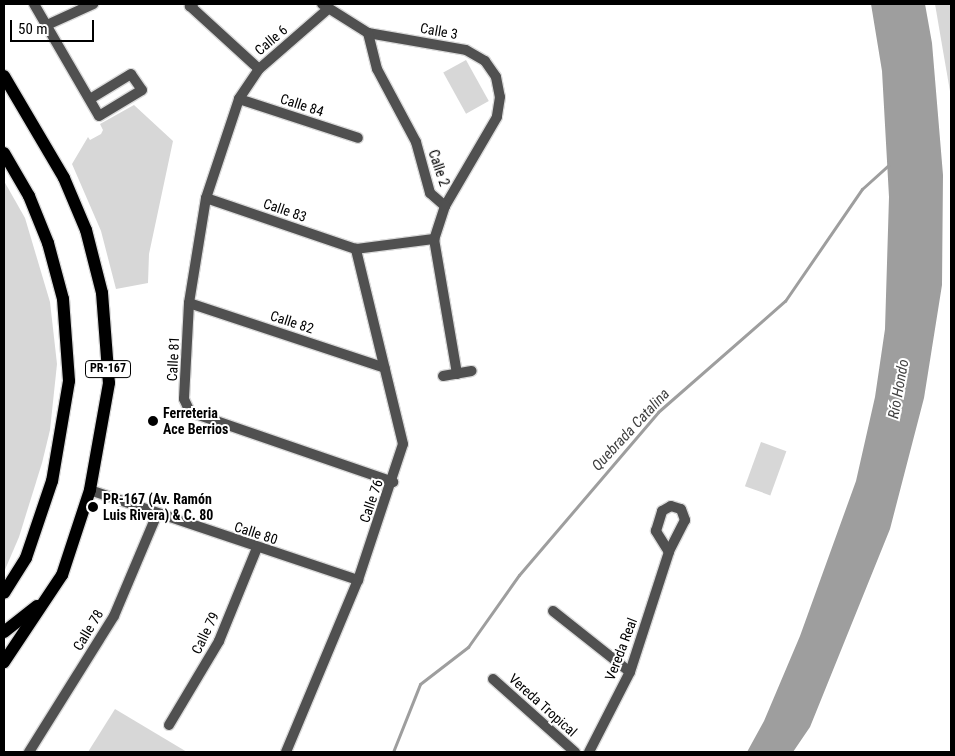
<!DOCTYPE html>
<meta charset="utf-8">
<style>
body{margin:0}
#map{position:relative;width:955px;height:756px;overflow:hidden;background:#fff;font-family:"Roboto Condensed",sans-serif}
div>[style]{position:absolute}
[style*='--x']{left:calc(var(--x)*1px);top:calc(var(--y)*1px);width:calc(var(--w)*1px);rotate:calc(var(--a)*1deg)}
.green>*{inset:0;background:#d7d7d7;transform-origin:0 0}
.water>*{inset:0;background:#9e9e9e}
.stream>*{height:3px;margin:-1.5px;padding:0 1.5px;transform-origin:1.5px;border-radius:1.5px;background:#9e9e9e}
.roads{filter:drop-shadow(1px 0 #dbdbdb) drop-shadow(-1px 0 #dbdbdb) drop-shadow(0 1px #dbdbdb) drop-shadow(0 -1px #dbdbdb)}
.street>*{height:10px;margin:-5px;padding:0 5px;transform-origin:5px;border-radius:5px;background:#505050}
.primary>*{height:12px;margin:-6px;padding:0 6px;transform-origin:6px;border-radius:6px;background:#000}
.dots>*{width:14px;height:14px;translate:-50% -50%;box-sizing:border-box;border:2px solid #fff;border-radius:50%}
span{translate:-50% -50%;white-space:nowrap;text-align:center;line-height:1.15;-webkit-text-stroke:4px #fff;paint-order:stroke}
.shield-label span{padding:1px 4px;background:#fff;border:1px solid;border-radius:4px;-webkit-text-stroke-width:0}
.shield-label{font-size:12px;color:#000;font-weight:700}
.street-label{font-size:14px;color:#000}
.poi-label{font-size:14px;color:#000;font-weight:700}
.left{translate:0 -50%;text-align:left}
.water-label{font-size:15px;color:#3f3f3f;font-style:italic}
.frame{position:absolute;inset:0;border:5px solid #000;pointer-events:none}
.scale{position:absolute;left:10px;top:20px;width:84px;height:22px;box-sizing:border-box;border:2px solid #000;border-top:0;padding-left:6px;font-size:15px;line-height:18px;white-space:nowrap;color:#000;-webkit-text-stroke:4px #fff;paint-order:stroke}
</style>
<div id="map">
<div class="green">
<i style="clip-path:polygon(935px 4px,951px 4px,951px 97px,942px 45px)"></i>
<i style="left:466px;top:60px;width:47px;height:26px;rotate:61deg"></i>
<i style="clip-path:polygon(134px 105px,173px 141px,149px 254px,148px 283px,116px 289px,101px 231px,72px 164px,88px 137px,90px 140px,101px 134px,103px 130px,100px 124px)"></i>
<i style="clip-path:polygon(4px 181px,25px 218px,50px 302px,57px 364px,50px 430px,42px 463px,19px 537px,4px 572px)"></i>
<i style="left:761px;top:442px;width:27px;height:47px;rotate:20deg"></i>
<i style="clip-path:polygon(115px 709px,187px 752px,88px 752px)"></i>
</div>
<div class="water">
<i style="clip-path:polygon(871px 4px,925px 4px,932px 43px,943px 175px,942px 285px,924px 398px,890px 529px,810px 727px,793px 752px,747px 752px,764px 721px,800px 636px,856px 481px,875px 397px,885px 329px,889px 197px,882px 71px)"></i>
</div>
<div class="stream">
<i style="--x:393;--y:752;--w:73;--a:-68.3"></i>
<i style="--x:420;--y:684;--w:61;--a:-37.6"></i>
<i style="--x:468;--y:647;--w:88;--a:-54.7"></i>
<i style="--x:519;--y:575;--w:214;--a:-49.5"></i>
<i style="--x:658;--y:412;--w:169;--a:-41.2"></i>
<i style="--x:785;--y:301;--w:136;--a:-55.5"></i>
<i style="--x:862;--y:189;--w:36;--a:-42"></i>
</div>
<div class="roads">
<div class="street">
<i style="--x:34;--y:4;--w:129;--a:59.9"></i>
<i style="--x:99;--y:116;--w:50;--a:-31.2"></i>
<i style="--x:142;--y:90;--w:19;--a:-125"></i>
<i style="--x:131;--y:74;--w:48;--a:148.6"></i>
<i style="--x:193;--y:4;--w:4;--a:146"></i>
<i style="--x:190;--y:6;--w:93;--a:42.4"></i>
<i style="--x:322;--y:4;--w:54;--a:32.2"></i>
<i style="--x:368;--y:33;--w:99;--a:9.8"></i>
<i style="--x:466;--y:50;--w:22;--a:30"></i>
<i style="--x:485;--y:61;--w:19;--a:55"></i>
<i style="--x:496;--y:77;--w:20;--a:79"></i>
<i style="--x:500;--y:97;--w:20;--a:99"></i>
<i style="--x:497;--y:117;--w:103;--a:120.3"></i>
<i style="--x:445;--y:206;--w:35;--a:108"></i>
<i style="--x:434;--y:239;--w:137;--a:80.3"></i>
<i style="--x:328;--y:9;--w:91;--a:139"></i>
<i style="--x:259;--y:69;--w:36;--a:124"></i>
<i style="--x:239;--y:99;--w:104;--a:108.4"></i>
<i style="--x:206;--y:198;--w:106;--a:99.2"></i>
<i style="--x:189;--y:303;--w:96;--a:93"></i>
<i style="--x:184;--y:399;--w:14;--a:65"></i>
<i style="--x:190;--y:412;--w:215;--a:19"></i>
<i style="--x:47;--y:25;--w:51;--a:-24.5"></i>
<i style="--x:368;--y:33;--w:37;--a:76"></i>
<i style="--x:377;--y:69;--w:83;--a:61.9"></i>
<i style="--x:416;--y:142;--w:53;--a:74.6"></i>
<i style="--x:430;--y:193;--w:20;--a:41"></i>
<i style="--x:239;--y:99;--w:125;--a:18.1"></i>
<i style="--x:206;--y:198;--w:158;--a:18.8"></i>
<i style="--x:356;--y:249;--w:79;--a:-7.3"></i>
<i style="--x:189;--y:303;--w:206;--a:18.3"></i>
<i style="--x:443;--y:376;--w:29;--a:-10"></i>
<i style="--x:90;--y:490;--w:283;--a:18.6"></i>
<i style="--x:671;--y:506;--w:10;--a:17"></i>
<i style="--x:681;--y:509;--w:12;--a:70"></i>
<i style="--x:685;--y:520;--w:36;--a:117"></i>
<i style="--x:669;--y:552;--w:25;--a:-122"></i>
<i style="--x:656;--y:531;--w:21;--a:-73"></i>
<i style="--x:662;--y:511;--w:10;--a:-29"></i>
<i style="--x:553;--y:611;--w:98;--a:38.4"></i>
<i style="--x:493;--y:679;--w:110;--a:41.7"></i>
<i style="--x:169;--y:725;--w:98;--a:-59.2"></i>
<i style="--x:219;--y:641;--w:100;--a:-67.8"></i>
<i style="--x:29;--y:752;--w:160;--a:-58"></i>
<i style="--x:114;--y:616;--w:111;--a:-67.1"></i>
<i style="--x:286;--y:752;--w:186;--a:-67.3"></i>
<i style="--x:358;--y:580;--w:143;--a:-71.7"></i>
<i style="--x:403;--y:444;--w:201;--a:-103.6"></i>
<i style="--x:589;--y:752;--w:90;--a:-62.9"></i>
<i style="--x:630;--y:672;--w:126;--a:-72"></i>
</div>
<div class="primary">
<i style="--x:4;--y:76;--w:118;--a:59.5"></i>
<i style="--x:64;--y:178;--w:56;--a:67.1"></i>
<i style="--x:86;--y:230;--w:65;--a:75.7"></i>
<i style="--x:102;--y:293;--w:90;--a:85.6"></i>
<i style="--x:109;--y:383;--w:109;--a:100.1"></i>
<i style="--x:90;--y:490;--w:89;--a:108.2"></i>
<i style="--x:62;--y:575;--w:105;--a:123.7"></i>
<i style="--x:4;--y:153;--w:50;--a:59.8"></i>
<i style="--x:29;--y:196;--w:51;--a:68"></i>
<i style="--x:48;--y:243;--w:58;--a:75"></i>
<i style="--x:63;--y:299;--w:82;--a:85.8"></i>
<i style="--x:69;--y:381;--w:101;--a:99.6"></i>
<i style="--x:52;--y:481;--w:81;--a:108.7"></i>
<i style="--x:26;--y:558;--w:41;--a:122.2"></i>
<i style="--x:4;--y:632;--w:42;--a:-38.2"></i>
</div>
</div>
<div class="dots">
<i style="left:153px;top:421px;background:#000"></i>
<i style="left:93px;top:507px;background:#000"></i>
</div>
<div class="shield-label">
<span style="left:108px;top:369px">PR-167</span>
</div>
<div class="street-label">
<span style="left:439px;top:31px;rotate:10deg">Calle 3</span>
<span style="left:271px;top:40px;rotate:-40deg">Calle 6</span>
<span style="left:302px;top:105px;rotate:18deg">Calle 84</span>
<span style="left:439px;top:168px;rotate:71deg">Calle 2</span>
<span style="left:285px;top:210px;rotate:19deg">Calle 83</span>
<span style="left:292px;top:322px;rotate:18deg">Calle 82</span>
<span style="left:173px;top:359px;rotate:-87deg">Calle 81</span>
<span style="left:371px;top:501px;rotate:-71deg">Calle 76</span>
<span style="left:256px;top:533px;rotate:18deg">Calle 80</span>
<span style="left:88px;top:630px;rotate:-59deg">Calle 78</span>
<span style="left:205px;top:633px;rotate:-64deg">Calle 79</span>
<span style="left:621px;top:649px;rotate:-69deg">Vereda Real</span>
<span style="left:543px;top:705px;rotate:42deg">Vereda Tropical</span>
</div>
<div class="poi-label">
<span class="left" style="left:163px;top:421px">Ferreteria<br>Ace Berrios</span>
<span class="left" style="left:103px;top:507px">PR-167 (Av. Ramón<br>Luis Rivera) &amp; C. 80</span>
</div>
<div class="water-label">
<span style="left:899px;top:389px;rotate:-80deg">Río Hondo</span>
<span style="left:631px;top:430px;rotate:-47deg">Quebrada Catalina</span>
</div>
<div class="frame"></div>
<div class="scale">50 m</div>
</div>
